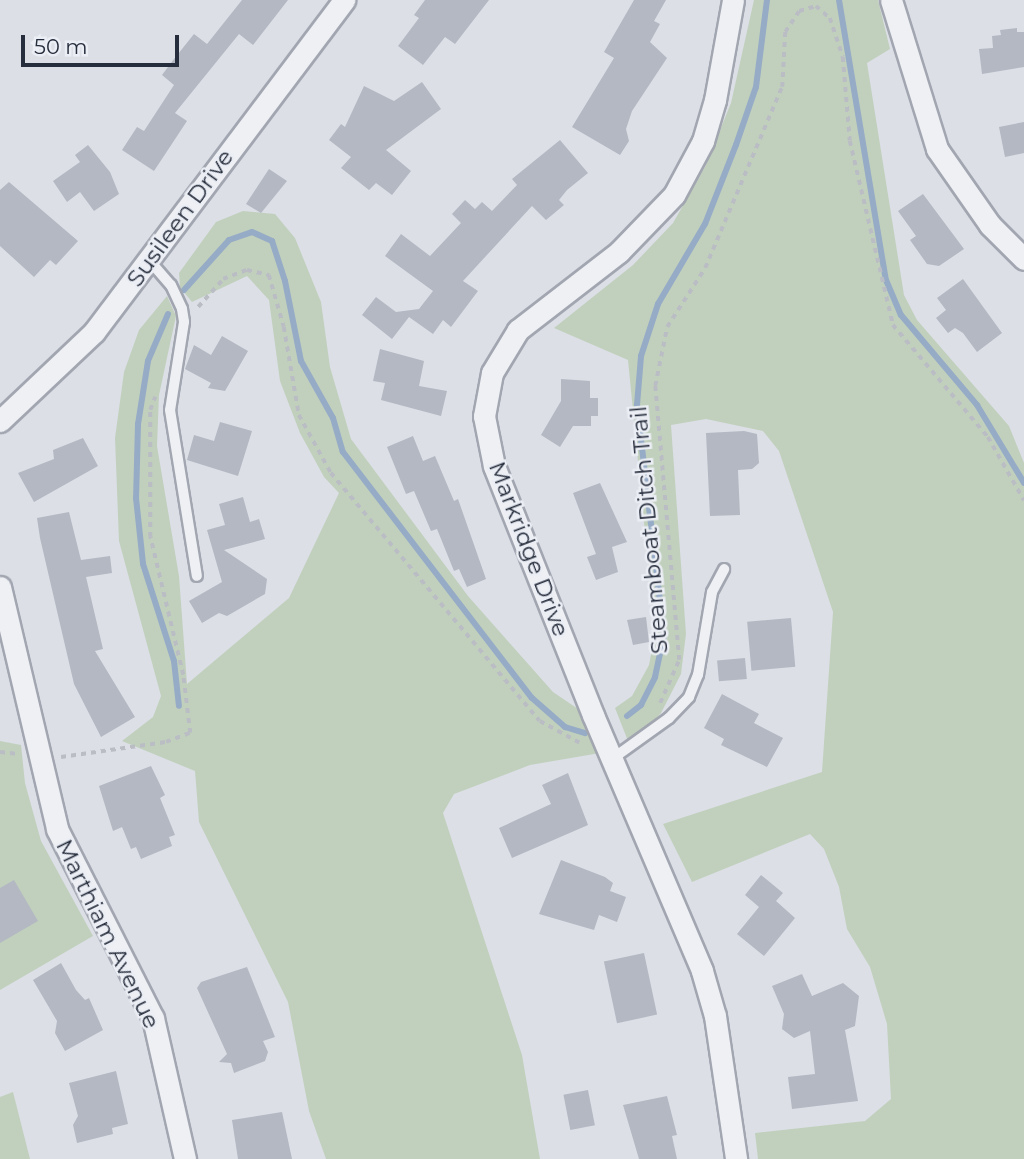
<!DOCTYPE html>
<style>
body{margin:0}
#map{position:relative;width:1024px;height:1159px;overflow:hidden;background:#dcdfe6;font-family:Montserrat,sans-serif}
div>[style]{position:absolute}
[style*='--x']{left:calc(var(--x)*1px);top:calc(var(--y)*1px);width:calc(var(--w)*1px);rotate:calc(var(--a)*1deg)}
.green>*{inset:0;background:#c1d0bd}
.stream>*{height:6px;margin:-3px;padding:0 3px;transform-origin:3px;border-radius:3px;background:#96abc6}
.building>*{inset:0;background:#b3b8c2;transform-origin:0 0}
.path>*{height:3.5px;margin-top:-1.75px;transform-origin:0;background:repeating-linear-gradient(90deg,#babdc4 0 5px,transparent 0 10px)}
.roads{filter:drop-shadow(2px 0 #a2a6b0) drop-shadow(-2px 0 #a2a6b0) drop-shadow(0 2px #a2a6b0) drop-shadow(0 -2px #a2a6b0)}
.lane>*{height:10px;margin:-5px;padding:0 5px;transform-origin:5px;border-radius:5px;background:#eef0f4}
.street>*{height:21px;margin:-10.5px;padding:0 10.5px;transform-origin:10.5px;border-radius:10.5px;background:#eef0f4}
span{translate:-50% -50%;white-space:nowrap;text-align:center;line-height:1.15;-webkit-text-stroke:5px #ebeef4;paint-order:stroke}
.street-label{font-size:23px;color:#262d3c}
.scale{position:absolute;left:21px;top:35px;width:158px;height:32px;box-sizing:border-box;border:4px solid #262d3c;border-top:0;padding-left:9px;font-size:21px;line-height:24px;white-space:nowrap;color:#262d3c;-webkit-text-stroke:5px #ebeef4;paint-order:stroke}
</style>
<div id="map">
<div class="green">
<i style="clip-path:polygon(754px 0,878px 0,890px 49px,867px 63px,904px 295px,917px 320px,1009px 426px,1024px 463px,1024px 1159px,758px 1159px,755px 1133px,865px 1121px,891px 1099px,887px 1024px,870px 967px,847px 929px,839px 887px,824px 849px,810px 834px,692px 882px,663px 824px,822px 772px,833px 612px,779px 451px,763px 431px,706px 419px,671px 425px,686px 634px,681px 674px,661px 713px,630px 746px,615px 708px,632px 696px,649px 665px,655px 634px,628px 360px,554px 328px,633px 265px,673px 223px,705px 167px,731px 103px)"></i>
<i style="clip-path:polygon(243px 211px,275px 214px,295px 238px,321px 302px,330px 367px,351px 439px,468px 596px,553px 692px,584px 713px,600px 753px,530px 765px,454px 794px,443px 813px,522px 1055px,540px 1159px,326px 1159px,309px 1111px,288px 1002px,199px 822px,195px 771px,122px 741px,153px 717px,161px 696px,119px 541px,115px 438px,124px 372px,139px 330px,167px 296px,176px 316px,159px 395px,157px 446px,179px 576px,187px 684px,289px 598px,339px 493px,324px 477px,300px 433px,280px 381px,269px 300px,247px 276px,192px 302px,180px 287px,179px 273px,216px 222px)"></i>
<i style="clip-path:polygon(0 741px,21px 745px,25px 783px,41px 841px,93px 936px,0 990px)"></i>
<i style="clip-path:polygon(13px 1092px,30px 1159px,0 1159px,0 1097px)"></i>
</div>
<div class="stream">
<i style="--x:839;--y:0;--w:284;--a:80.5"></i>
<i style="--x:886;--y:280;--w:38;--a:67"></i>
<i style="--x:901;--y:315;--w:118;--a:49.8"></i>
<i style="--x:977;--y:405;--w:91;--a:58.9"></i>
<i style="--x:184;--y:290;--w:67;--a:-48"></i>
<i style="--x:229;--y:240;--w:24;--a:-19"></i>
<i style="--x:252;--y:232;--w:22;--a:24"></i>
<i style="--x:272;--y:241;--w:42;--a:72"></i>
<i style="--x:285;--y:281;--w:82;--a:78.7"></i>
<i style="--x:301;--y:361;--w:65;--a:60.7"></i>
<i style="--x:333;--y:418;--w:35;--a:74"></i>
<i style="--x:343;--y:452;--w:310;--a:52.5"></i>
<i style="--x:532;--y:698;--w:44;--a:41.3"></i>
<i style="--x:565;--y:727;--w:21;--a:17"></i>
<i style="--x:168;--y:314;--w:51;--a:113.1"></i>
<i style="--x:148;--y:361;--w:64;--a:99"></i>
<i style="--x:138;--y:424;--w:74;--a:91.5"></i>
<i style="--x:136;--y:498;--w:66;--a:83.9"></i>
<i style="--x:143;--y:564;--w:102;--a:72.3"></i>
<i style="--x:174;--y:661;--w:45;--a:83.7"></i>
<i style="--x:627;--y:716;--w:18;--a:-38"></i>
<i style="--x:641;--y:705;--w:31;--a:-63"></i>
<i style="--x:655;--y:677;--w:43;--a:-77.9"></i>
<i style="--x:664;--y:635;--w:232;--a:-96.7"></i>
<i style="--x:637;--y:405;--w:49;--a:-85.3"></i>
<i style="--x:641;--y:356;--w:55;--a:-71.9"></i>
<i style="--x:658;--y:304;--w:93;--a:-59.6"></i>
<i style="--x:705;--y:224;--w:85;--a:-68.6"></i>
<i style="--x:736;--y:145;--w:61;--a:-71"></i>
<i style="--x:756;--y:87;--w:88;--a:-82.8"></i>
</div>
<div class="building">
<i style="clip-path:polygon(242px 0,288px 0,253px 45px,239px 34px,175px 113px,187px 121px,154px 171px,122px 150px,137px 127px,144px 131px,174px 85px,162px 75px,174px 59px,194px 34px,207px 44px)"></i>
<i style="clip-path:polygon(425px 0,489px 0,455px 44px,445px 37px,423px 65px,398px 46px,419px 18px,414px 15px)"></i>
<i style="clip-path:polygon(634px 0,666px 0,654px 21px,660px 24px,650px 42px,667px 58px,632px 111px,626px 129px,629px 141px,620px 155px,572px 127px,614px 58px,604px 52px)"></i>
<i style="clip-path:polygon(1017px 28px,1017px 32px,1024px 32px,1024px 67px,982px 74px,979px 49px,993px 48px,992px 36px,1001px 35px,1000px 30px)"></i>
<i style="clip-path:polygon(422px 82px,441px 109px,386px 150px,411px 171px,392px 195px,376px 183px,369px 190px,341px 168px,351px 157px,329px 140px,341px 124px,345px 127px,364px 86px,394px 101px)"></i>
<i style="clip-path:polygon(1024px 122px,1024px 153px,1005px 157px,999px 127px)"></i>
<i style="clip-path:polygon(560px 140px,588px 173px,567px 190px,559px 200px,564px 205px,546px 220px,532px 206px,463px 281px,478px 291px,451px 327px,443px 320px,433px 334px,409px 317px,392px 339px,362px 315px,376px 297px,396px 312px,419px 309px,433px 291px,385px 256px,401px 234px,430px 256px,461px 223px,452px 214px,465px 200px,475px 209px,482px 202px,492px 211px,517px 185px,512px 179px)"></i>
<i style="clip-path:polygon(88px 145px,110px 172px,119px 194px,94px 211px,80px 192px,67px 202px,53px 181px,80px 162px,75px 155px)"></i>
<i style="clip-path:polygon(269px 169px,287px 181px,261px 213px,246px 204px)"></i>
<i style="clip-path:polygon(9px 182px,78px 241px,56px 265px,50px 260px,34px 277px,0 246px,0 190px)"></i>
<i style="clip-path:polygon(923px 194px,964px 249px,939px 266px,927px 264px,910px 240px,916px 236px,898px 211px)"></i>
<i style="clip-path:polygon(963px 279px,1002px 333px,977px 352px,963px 333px,955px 328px,948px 333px,936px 318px,946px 310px,937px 298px)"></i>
<i style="clip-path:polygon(222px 336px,248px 351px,225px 391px,208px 388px,211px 383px,185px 369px,194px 345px,211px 355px)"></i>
<i style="clip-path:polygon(380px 349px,424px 361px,419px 386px,447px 391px,441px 416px,381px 400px,385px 383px,373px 381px)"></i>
<i style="clip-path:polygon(561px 379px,590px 381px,590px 398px,598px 398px,598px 416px,591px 416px,591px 426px,573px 426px,560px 447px,541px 435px,561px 401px)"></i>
<i style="clip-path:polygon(220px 422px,252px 431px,238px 476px,187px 460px,194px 435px,214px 441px)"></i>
<i style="clip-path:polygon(744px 431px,757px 434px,759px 463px,752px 469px,738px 470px,740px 515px,710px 516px,706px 433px)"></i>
<i style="clip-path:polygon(413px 436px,423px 461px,435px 456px,454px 501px,458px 499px,486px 579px,467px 587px,459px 569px,454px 571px,437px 529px,431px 531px,414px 491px,406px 494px,387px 447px)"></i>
<i style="clip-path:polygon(83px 438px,98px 466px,34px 502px,18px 473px,54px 459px,53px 450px)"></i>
<i style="clip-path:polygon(600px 483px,627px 542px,612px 547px,618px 572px,596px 580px,587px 557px,596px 554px,573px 493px)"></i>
<i style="clip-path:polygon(243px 497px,250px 522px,259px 519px,265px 539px,224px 550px,267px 579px,265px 594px,227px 616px,219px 613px,202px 623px,189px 601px,222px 582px,207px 530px,225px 525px,219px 504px)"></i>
<i style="clip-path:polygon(69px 512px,81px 560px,110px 556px,112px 573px,86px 577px,103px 649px,95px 651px,135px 717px,101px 737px,74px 684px,40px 538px,37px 518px)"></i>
<i style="clip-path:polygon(646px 617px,649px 642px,633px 645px,627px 620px)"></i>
<i style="left:791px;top:618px;width:49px;height:44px;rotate:85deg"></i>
<i style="left:745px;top:658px;width:21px;height:28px;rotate:85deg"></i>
<i style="clip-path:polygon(722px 694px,759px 714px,754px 723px,783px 738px,767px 767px,721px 745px,724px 739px,704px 728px)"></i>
<i style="clip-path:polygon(151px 766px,165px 795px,160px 798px,175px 835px,169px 837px,172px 846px,141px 859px,136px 847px,131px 849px,122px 827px,113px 831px,99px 786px)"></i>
<i style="clip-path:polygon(568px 773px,588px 825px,512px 858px,499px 828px,551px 804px,542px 785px)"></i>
<i style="clip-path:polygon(561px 860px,605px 877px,613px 883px,610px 891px,626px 897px,617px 922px,599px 915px,594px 930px,539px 914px)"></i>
<i style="clip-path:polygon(761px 875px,783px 893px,776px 901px,795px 918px,764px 956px,737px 934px,759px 907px,745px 895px)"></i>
<i style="clip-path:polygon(14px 880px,38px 921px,0 943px,0 888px)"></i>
<i style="left:644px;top:953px;width:63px;height:41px;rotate:78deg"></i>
<i style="clip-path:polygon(61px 963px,76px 990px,85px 1000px,89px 998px,103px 1030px,65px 1051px,55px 1033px,57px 1021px,33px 980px)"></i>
<i style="clip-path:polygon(247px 967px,275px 1037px,263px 1041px,268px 1052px,265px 1061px,234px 1073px,231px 1063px,219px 1062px,227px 1054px,197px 988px,201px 982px)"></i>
<i style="clip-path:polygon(802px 974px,812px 996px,843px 983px,859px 996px,855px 1026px,845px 1030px,858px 1101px,792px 1109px,788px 1077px,815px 1074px,810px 1031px,794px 1038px,782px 1029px,784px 1014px,772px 986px)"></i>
<i style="clip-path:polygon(116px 1071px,128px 1124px,112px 1128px,113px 1134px,77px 1143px,73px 1125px,78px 1116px,69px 1083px)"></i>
<i style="left:588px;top:1090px;width:36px;height:25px;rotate:79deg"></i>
<i style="clip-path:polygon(667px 1096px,677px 1135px,672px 1136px,677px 1159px,639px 1159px,623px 1105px)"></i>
<i style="clip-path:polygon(282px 1112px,292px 1159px,238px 1159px,232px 1120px)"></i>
</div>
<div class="path">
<i style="--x:198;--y:307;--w:38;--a:-48"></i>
<i style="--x:223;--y:279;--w:26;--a:-21"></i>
<i style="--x:247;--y:270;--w:23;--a:13"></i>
<i style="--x:269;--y:275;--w:54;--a:73.9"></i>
<i style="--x:284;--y:327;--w:89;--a:80.3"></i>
<i style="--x:299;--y:415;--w:66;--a:61.1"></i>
<i style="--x:331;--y:473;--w:324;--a:49.9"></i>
<i style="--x:540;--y:721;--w:48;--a:28.7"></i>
<i style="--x:660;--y:703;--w:47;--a:-66.2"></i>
<i style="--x:679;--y:660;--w:275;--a:-95"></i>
<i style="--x:655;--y:386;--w:60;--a:-78.5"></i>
<i style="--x:667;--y:327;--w:70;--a:-57.2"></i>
<i style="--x:705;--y:268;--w:197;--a:-67"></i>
<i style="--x:782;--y:87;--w:55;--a:-86.9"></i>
<i style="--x:785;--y:32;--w:25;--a:-56"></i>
<i style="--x:799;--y:11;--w:18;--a:-16"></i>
<i style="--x:816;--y:6;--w:18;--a:41"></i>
<i style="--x:830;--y:18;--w:41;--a:71.6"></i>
<i style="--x:843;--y:57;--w:84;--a:85.2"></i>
<i style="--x:850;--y:141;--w:189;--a:76.8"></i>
<i style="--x:893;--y:325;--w:147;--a:49.7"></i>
<i style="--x:988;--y:437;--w:73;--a:60.3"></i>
<i style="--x:0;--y:752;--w:19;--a:6"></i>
<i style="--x:61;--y:757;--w:106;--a:-8.1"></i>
<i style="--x:166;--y:742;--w:26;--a:-21"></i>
<i style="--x:190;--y:733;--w:58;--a:-96.9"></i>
<i style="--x:183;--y:675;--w:142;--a:-103.4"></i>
<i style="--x:150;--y:537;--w:127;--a:-90"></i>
<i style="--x:150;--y:410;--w:14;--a:-69"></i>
</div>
<div class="roads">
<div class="lane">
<i style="--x:149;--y:260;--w:33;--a:49"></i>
<i style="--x:171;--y:285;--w:26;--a:65"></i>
<i style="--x:182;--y:309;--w:13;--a:81"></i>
<i style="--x:184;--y:322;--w:89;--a:99"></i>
<i style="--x:170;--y:410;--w:168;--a:80.8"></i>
<i style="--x:612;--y:759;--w:70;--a:-35.7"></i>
<i style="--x:669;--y:718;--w:29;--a:-46"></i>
<i style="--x:689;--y:697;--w:24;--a:-68"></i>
<i style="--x:698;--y:675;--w:84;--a:-80.4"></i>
<i style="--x:712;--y:592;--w:26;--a:-62"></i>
</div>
<div class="street">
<i style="--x:733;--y:0;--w:102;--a:100.2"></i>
<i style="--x:715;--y:100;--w:43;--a:106.3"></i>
<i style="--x:703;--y:141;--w:61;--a:118.2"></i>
<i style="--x:674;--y:195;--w:79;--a:134"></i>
<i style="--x:619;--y:252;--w:128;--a:142.3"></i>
<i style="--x:518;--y:330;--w:50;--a:121.2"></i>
<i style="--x:492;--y:373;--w:44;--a:100.5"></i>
<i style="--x:484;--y:416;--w:51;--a:78.7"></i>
<i style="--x:494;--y:466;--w:268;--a:68.3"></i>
<i style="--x:593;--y:715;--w:278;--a:66.9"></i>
<i style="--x:702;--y:971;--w:47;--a:73.9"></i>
<i style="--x:715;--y:1016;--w:145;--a:81.6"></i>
<i style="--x:891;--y:0;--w:156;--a:72.8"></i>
<i style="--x:937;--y:149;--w:93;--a:55.1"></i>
<i style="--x:990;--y:225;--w:48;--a:45"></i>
<i style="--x:0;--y:421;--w:129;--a:-43.4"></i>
<i style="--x:94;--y:332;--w:416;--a:-53"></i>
<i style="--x:0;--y:587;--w:249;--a:76.7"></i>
<i style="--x:57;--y:829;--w:212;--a:63.1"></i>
<i style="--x:153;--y:1018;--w:145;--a:77.2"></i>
</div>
</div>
<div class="street-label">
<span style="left:180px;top:218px;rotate:-54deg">Susileen Drive</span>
<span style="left:649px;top:530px;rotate:-95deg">Steamboat Ditch Trail</span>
<span style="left:529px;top:549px;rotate:69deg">Markridge Drive</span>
<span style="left:108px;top:934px;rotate:64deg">Marthiam Avenue</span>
</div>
<div class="scale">50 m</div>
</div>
